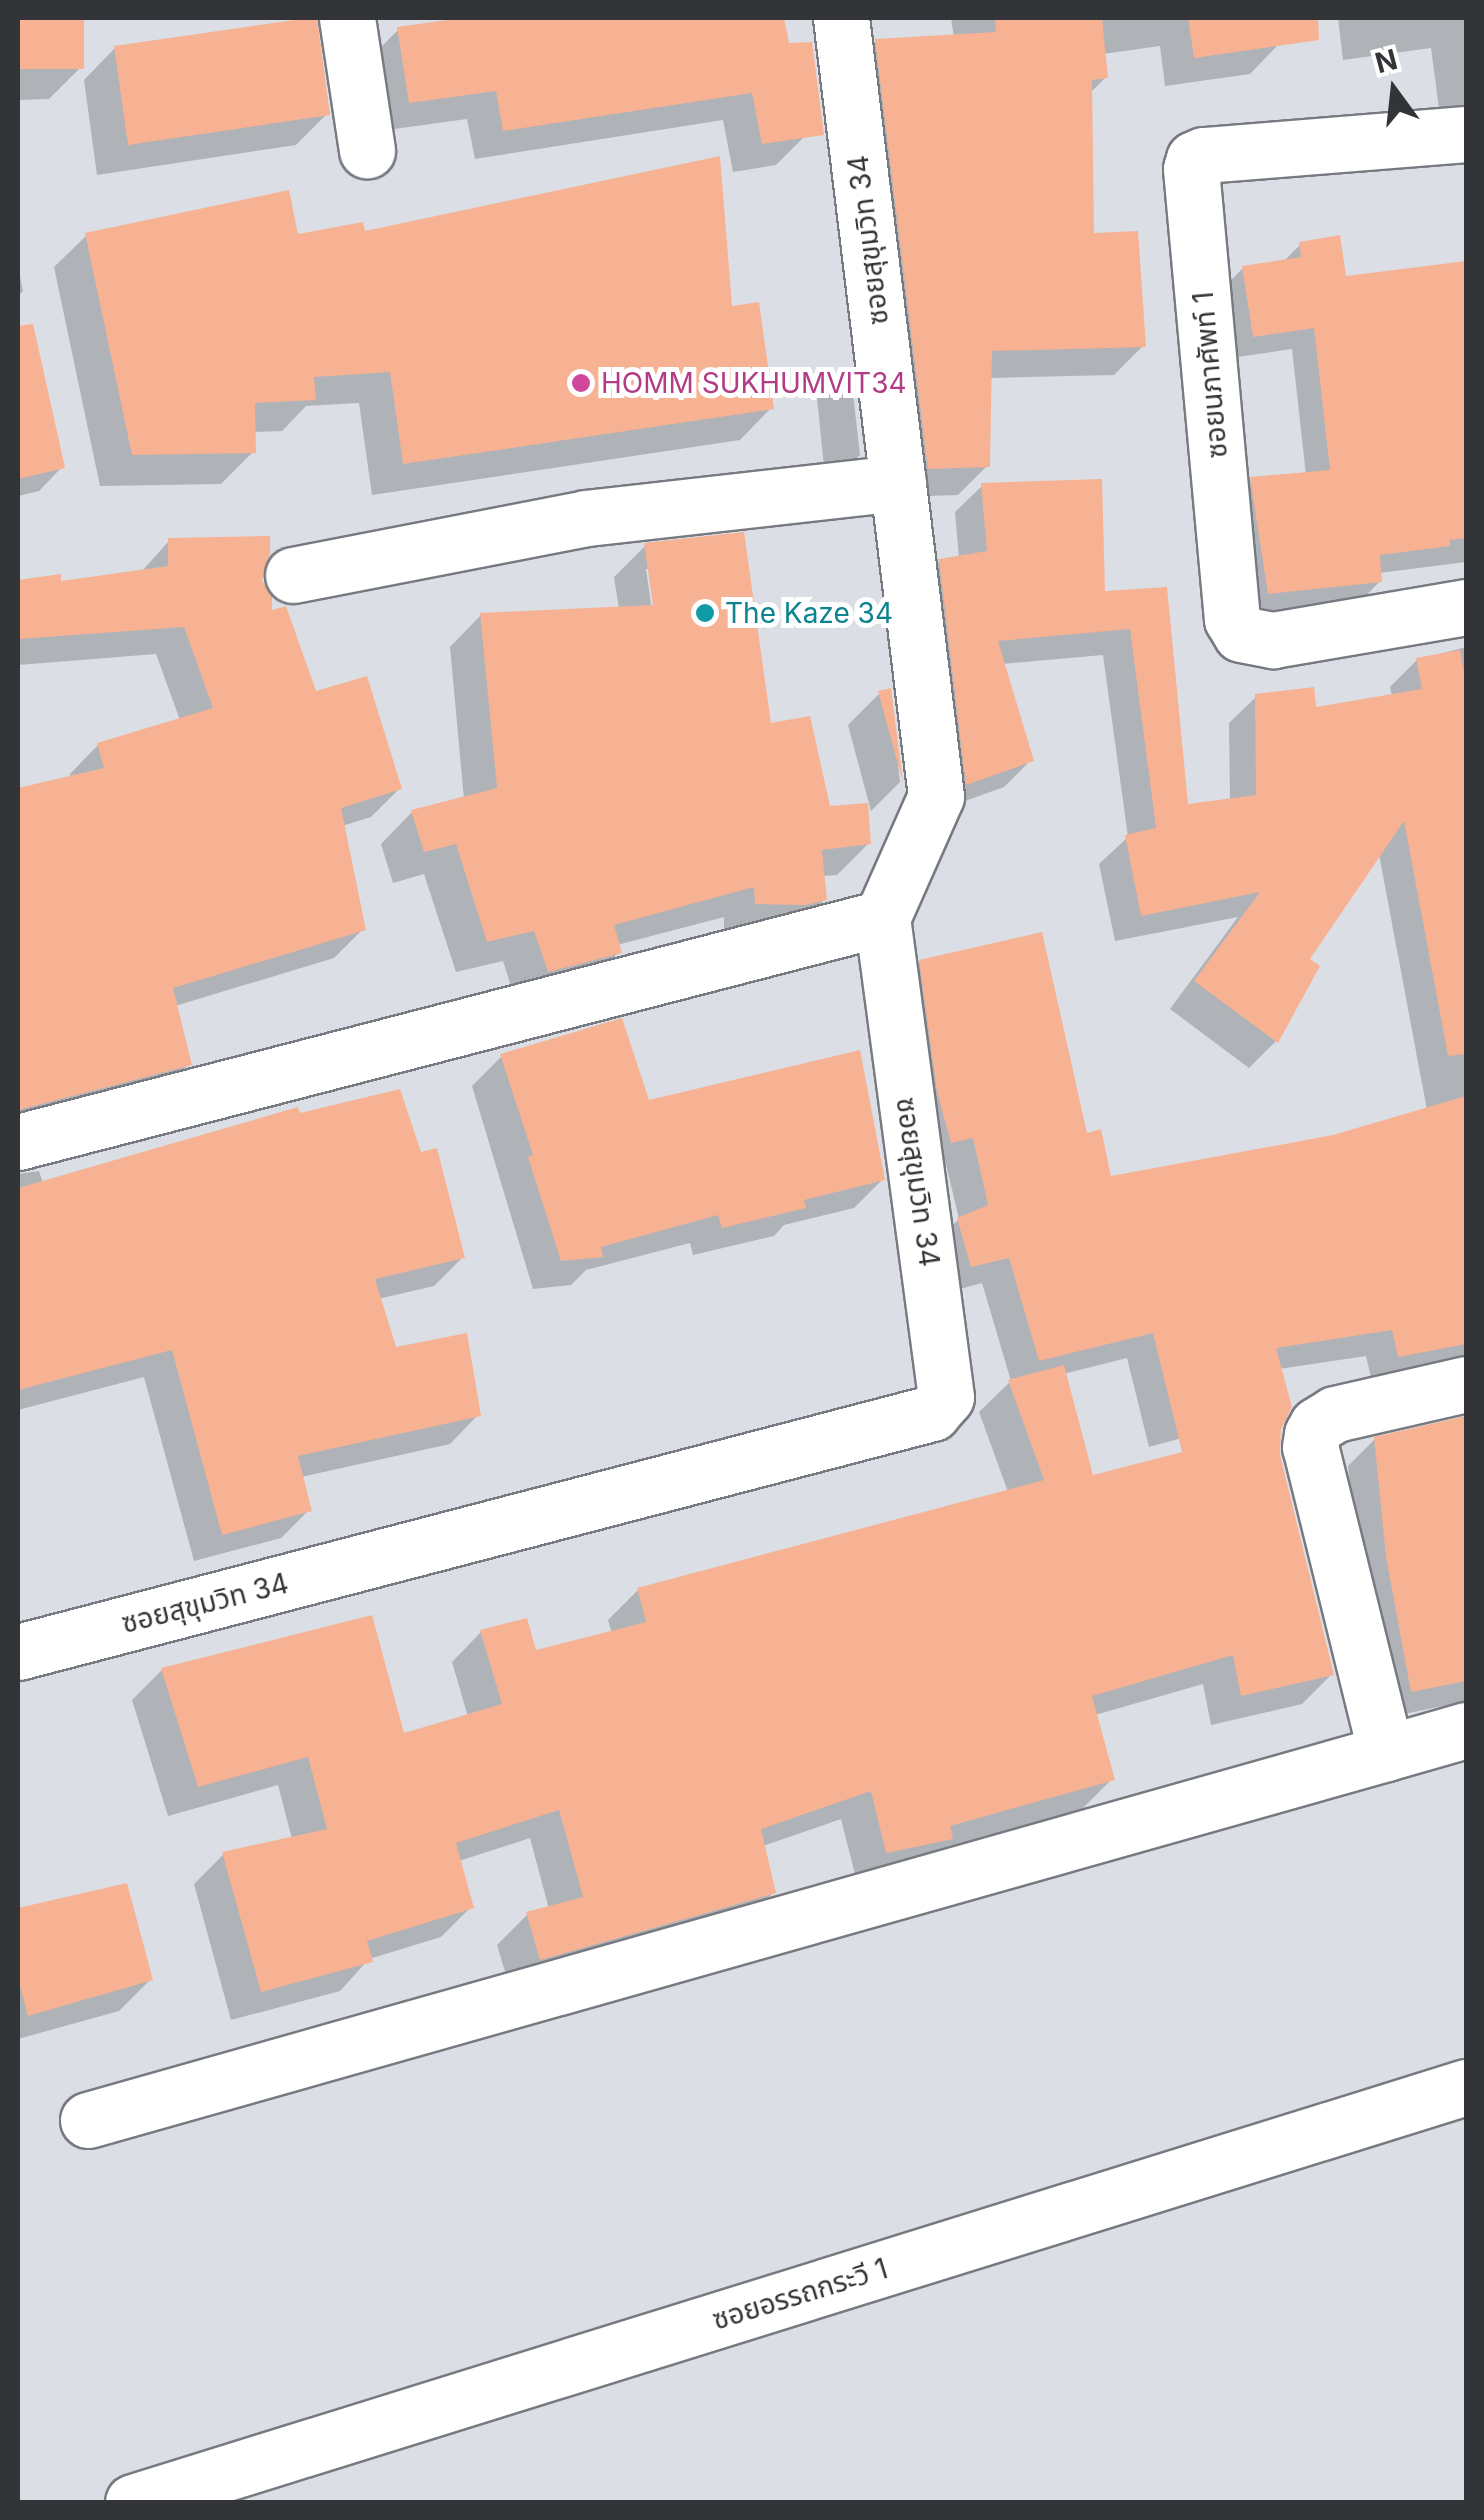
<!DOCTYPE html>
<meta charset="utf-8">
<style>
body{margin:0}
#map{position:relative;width:1484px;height:2520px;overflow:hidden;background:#dbdfe5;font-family:Inter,"Noto Sans Thai",sans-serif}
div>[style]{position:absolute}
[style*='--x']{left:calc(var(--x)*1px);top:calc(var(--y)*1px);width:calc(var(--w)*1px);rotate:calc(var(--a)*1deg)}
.shadow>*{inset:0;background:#0003}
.building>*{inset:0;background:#f7b293;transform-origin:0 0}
.roads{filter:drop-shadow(2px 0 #777a80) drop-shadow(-2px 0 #777a80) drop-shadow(0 2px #777a80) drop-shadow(0 -2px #777a80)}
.street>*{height:55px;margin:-27.5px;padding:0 27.5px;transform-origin:27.5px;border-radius:27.5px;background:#fff}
.dots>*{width:28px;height:28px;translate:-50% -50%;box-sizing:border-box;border:5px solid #fff;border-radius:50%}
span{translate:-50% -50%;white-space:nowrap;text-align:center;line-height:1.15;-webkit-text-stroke:10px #fff;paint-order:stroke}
.street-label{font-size:28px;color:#333437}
.hotel-label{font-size:28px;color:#b23c85}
.left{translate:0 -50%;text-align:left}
.culture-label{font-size:28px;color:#0d838f}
.frame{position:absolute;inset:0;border:20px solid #333437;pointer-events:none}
.north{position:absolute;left:1344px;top:40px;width:100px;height:100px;-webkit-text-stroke:8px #fff;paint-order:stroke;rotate:345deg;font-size:28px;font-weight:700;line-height:40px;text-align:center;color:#333437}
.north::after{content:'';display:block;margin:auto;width:35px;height:45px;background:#333437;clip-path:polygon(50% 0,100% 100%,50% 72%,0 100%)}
</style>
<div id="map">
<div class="shadow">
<i style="clip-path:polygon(18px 18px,82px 18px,82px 66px,49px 99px,18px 100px)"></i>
<i style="clip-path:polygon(479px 18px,679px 18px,649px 21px,787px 46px,805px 136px,776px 165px,733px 172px,723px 120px,475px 159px,467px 119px,380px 131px,369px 59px,398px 30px)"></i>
<i style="clip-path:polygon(951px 18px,1276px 18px,1279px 44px,1250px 74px,1165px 86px,1160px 46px,1103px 54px,1105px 78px,1090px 93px,1092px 236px,1143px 346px,1114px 375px,989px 378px,987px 466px,958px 495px,899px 497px,847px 70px,876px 41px,954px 37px)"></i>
<i style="clip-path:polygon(1338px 18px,1466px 18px,1466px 121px,1441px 124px,1431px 48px,1343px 60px)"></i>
<i style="clip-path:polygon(115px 48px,327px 114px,296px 145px,97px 175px,84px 80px)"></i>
<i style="clip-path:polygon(363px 234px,729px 309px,771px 408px,740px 440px,372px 495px,359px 403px,306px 406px,282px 431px,253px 432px,253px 452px,221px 484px,100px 486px,54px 267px,86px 236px)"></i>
<i style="clip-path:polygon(1300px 245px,1344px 278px,1447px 294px,1466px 291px,1466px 562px,1379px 573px,1380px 581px,1358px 604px,1246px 615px,1229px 502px,1252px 480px,1306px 475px,1292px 349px,1231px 358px,1221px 290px,1243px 268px,1283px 262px)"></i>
<i style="clip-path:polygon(18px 265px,23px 291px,18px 297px)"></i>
<i style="clip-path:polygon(850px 367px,860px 455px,826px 486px,817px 398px)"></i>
<i style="clip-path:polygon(46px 392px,62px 467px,39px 491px,18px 496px,18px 398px)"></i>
<i style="clip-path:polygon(982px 486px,1102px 594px,1165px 589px,1185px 807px,1230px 801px,1229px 723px,1256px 697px,1314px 710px,1392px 696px,1390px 687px,1417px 660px,1466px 647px,1466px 1360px,1372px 1382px,1366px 1356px,1279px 1369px,1258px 1417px,1149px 1447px,1127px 1358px,1063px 1374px,1091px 1478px,1332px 1674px,1302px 1704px,1211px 1725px,1203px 1684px,1095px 1715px,1112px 1779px,1082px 1809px,939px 1849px,920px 1868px,857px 1882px,841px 1819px,763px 1846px,774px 1892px,744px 1922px,510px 1988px,497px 1945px,527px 1915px,549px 1909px,530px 1838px,459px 1861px,471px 1907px,441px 1937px,369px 1959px,340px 1991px,231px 2020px,194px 1884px,223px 1855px,292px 1839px,278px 1785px,168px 1816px,132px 1700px,162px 1670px,402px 1736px,468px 1717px,452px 1662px,481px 1632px,534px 1653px,612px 1633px,608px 1620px,638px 1590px,1008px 1492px,979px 1412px,1011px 1381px,982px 1283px,945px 1293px,931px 1247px,959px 1219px,946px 1164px,924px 1169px,893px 989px,920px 962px,1085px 1136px,1109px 1179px,1334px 1137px,1427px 1110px,1379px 854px,1307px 960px,1317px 967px,1276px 1041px,1249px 1068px,1170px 1009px,1238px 917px,1115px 941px,1099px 864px,1128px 837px,1103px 655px,1002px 664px,1031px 760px,1004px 787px,940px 810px,913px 588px,940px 561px,959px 558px,955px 512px)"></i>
<i style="clip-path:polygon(169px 541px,260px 580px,270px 614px,314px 694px,399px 789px,371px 817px,342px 826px,363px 929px,334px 958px,175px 1006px,189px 1064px,161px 1092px,18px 1129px,18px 909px,129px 876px,124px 856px,18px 873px,18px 791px,71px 778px,70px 774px,98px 745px,180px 720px,156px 654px,18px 665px,18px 582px,58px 577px,59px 584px,141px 572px)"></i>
<i style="clip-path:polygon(evenodd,646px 545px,828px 809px,869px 843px,837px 875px,822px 876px,825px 899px,793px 931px,724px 934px,724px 917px,617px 945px,619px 952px,587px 984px,516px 1002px,503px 961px,456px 972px,424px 874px,393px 883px,381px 844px,412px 812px,464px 799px,450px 647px,481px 615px,619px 609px,614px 577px,646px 545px,646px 569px,651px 569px,658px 617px,653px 618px,646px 569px)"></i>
<i style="clip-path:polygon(889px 691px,900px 782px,871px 811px,848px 725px,880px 693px)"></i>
<i style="clip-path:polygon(501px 1057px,648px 1103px,883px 1179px,854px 1208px,784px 1225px,774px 1236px,693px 1255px,690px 1243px,586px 1270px,571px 1285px,533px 1289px,472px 1086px)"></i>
<i style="clip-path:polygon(298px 1116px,419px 1155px,462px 1258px,434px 1286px,378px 1299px,394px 1350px,478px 1415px,450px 1444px,301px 1477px,309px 1510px,281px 1538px,194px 1561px,144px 1377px,18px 1410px,18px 1174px,39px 1171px,43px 1183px)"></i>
<i style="clip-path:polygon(1466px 1417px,1466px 1701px,1385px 1718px,1360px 1585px,1348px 1466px,1375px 1439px)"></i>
<i style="clip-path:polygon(125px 1886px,150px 1980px,119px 2011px,18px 2039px,18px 1911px)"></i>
</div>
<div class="building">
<i style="left:18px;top:18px;width:66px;height:51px"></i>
<i style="clip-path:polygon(308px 18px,317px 18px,330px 115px,128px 145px,114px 46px)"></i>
<i style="clip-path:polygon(462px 18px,784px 18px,789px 43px,812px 42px,824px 135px,762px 144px,752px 93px,503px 131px,496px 91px,409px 103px,397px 27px)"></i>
<i style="clip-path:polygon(995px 18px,1102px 18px,1108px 78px,1092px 80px,1094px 233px,1138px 231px,1146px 347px,992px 351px,990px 467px,928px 469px,875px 39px,996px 32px)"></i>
<i style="clip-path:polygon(1188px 18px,1318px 18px,1319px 40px,1194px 58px)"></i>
<i style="clip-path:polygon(720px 156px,732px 306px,759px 302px,774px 409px,403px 464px,390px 372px,314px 377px,316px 400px,255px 403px,256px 453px,132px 455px,85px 233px,289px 190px,298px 234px,363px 222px,365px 231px)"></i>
<i style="clip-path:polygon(1340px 235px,1346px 276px,1466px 261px,1466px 538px,1450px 540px,1450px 546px,1380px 555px,1382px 582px,1268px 594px,1250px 477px,1330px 470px,1314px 328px,1253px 337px,1242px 266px,1301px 257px,1299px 242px)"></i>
<i style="clip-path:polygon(33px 324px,65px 468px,18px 479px,18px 326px)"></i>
<i style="clip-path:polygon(1102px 479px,1105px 591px,1167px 587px,1188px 804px,1256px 795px,1255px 694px,1314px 687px,1316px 707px,1422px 689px,1416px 658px,1460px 650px,1466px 685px,1466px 1054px,1448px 1056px,1404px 821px,1310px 959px,1320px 966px,1278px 1043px,1194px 981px,1260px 892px,1141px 916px,1125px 835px,1156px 828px,1130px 629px,998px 641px,1034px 761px,966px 785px,939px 559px,987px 551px,981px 483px)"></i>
<i style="clip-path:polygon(744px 532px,771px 723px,810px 716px,830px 806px,868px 803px,871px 844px,822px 850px,827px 900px,806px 905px,755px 904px,754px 887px,614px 925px,622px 953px,548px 972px,534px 931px,487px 942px,456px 844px,424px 852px,411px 810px,497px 788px,480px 613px,653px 605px,644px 543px)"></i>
<i style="clip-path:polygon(270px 536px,270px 554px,262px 580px,272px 597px,272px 610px,286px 606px,316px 691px,367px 676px,402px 789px,341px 808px,366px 930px,173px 988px,192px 1065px,18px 1110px,18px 788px,104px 768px,97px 743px,213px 708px,184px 627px,18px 639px,18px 580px,61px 574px,61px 581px,168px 566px,168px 538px)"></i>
<i style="clip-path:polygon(891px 688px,903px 783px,878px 691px)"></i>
<i style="clip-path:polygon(1042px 932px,1087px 1133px,1101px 1129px,1111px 1176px,1333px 1135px,1466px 1096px,1466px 1344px,1398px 1357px,1392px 1330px,1276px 1348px,1292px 1407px,1281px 1429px,1280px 1455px,1334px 1675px,1241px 1696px,1233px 1655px,1092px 1696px,1115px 1780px,950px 1826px,953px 1839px,886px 1853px,871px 1791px,761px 1829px,776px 1893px,540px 1960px,526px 1912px,583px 1897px,559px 1810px,456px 1843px,474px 1908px,367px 1941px,373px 1962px,261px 1992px,222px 1852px,327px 1829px,308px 1757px,198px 1787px,161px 1668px,372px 1615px,404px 1733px,502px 1704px,480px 1630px,527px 1618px,536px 1650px,646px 1622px,637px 1588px,1044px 1480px,1008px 1380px,1064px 1365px,1093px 1475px,1182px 1452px,1153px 1333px,1039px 1361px,1009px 1258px,971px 1267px,957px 1218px,988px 1205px,973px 1138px,951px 1143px,937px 1091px,919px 960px)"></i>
<i style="clip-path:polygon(622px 1018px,649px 1100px,860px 1050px,885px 1180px,804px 1200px,806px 1208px,722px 1228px,718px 1215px,601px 1247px,603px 1257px,561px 1261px,528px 1157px,533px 1155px,500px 1054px)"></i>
<i style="clip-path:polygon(400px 1089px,421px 1152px,437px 1148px,465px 1258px,375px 1279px,396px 1347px,467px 1333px,481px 1416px,298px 1456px,312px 1511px,222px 1535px,172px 1350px,18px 1390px,18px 1188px,298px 1107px,300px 1113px)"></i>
<i style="clip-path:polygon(1466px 1416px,1466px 1681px,1411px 1692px,1386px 1557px,1374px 1437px)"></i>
<i style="clip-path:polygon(127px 1883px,153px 1980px,28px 2016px,18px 1978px,18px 1908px)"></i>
</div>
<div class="roads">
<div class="street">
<i style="--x:347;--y:18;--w:134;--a:81.4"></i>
<i style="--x:1466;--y:134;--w:264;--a:175.4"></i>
<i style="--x:1203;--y:155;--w:10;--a:156"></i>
<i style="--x:1194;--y:159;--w:10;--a:107"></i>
<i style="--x:1191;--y:169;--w:452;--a:84.8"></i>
<i style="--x:1232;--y:619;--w:17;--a:59"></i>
<i style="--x:1241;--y:634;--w:33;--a:11"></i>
<i style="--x:1273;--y:640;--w:196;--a:-9.7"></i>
<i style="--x:293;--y:575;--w:298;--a:-11"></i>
<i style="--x:586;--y:518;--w:314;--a:-6.4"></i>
<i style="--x:18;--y:1142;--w:893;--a:-14.53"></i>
<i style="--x:18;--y:1652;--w:945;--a:-14.65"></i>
<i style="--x:932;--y:1413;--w:21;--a:-49"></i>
<i style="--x:946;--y:1397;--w:483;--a:-97.6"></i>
<i style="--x:882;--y:918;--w:133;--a:-66.1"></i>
<i style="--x:936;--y:796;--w:784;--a:-96.96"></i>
<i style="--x:1386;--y:1753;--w:83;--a:-16"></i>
<i style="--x:88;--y:2120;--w:1349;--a:-15.79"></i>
<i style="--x:1386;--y:1753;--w:315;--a:-103.9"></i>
<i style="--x:1310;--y:1447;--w:13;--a:-81"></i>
<i style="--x:1312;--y:1434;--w:10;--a:-61"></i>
<i style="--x:1317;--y:1425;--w:21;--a:-31"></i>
<i style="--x:1335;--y:1414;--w:134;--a:-12.9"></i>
<i style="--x:133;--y:2502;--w:1396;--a:-17.29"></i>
</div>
</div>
<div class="dots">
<i style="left:581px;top:383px;background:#d1479c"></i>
<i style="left:705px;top:613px;background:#0f9aa8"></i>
</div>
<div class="street-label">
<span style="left:868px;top:240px;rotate:-97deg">ซอยสุขุมวิท 34</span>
<span style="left:1210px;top:375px;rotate:-95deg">ซอยนภาศัพท์ 1</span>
<span style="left:918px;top:1182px;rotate:82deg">ซอยสุขุมวิท 34</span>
<span style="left:205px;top:1603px;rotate:-14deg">ซอยสุขุมวิท 34</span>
<span style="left:800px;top:2294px;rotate:-17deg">ซอยอรรถกระวี 1</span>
</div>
<div class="hotel-label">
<span class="left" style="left:601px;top:383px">HOMM SUKHUMVIT34</span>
</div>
<div class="culture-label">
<span class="left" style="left:725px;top:613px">The Kaze 34</span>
</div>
<div class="frame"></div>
<div class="north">N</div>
</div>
